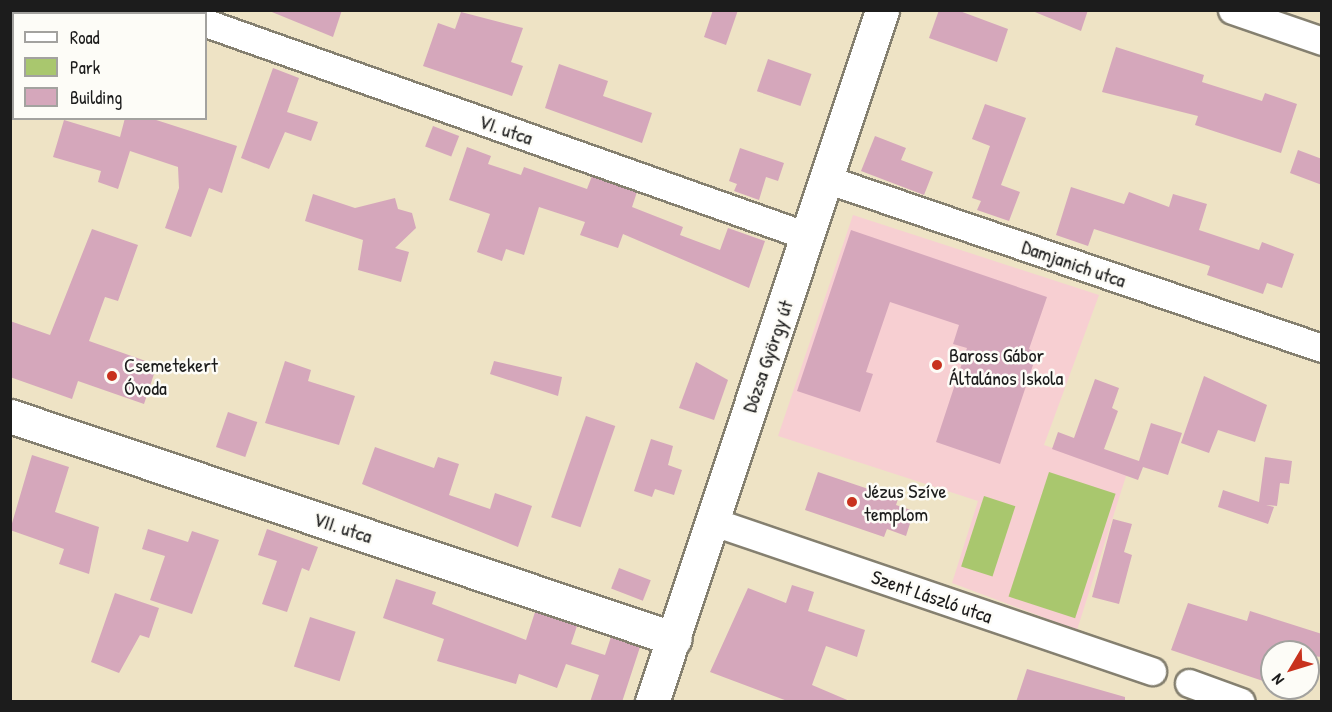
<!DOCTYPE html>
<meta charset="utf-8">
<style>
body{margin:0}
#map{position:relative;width:1332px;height:712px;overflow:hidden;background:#eee3c5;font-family:"Patrick Hand",sans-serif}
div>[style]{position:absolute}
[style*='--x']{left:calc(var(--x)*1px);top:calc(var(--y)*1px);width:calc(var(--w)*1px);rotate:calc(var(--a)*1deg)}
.built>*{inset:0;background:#f7cfd2}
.green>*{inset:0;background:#a9c76e;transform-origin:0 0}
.building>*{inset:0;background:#d5a7bb;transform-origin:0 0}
.roads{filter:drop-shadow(2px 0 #858070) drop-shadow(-2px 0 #858070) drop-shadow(0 2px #858070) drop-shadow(0 -2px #858070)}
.minor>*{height:27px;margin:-13.5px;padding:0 13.5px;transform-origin:13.5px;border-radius:13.5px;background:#fff}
.tertiary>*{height:33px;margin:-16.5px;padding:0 16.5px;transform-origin:16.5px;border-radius:16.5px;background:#fff}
.dots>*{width:16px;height:16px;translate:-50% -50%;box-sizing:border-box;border:3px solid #fdfcf7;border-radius:50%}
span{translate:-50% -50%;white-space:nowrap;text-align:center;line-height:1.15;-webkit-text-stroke:5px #fdfcf7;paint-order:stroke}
.street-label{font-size:20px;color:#1c1c1c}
.poi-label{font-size:20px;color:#1c1c1c}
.left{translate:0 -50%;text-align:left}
.frame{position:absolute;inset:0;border:12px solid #1c1c1c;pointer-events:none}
.legend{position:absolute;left:12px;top:12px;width:195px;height:108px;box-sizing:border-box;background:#fdfcf7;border:2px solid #a3a29f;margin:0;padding:8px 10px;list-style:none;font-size:18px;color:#1c1c1c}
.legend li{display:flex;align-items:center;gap:12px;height:30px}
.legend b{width:30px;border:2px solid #a3a29f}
.north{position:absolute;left:1260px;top:640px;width:60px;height:60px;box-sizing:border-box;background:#fdfcf7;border:2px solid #a3a29f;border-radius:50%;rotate:232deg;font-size:16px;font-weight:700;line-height:24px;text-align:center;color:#1c1c1c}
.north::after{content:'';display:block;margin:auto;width:21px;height:27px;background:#c8321e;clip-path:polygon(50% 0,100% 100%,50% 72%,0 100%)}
</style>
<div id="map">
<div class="built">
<i style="clip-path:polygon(853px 215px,1099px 295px,1044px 445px,1127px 473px,1077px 630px,952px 583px,978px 501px,778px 436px)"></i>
</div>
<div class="green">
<i style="left:1049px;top:472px;width:70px;height:131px;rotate:18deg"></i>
<i style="left:984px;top:496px;width:33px;height:74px;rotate:18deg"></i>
</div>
<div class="building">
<i style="clip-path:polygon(267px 10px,342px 10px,333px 37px)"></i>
<i style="clip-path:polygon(713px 10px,738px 10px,726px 45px,704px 37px)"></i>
<i style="clip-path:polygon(939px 10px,957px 10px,1008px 29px,997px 62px,929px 38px)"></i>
<i style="clip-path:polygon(1030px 10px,1088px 10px,1081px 31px)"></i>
<i style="clip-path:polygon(461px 12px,523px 28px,511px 62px,523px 66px,512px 96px,423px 66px,438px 23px,455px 29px)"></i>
<i style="clip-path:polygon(1116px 47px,1204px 75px,1202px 82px,1262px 101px,1265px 93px,1297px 104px,1281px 153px,1195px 125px,1198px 116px,1102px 92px)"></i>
<i style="left:768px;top:59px;width:46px;height:34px;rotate:19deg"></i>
<i style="clip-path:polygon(559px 64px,608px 81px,603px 96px,652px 113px,642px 143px,545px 108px)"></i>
<i style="clip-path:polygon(273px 68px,299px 78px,287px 112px,318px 122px,311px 141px,285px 132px,269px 169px,241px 158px)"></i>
<i style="clip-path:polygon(985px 104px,1026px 118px,1001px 185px,1020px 192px,1009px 221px,977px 210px,981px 201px,972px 198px,990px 146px,972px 139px)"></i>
<i style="clip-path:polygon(125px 118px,150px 118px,237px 146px,222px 193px,209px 188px,191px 237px,165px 228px,179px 188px,178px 167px,130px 151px,118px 189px,98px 182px,101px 171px,53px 157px,64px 120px,120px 137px)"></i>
<i style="left:433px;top:126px;width:28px;height:22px;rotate:21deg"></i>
<i style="clip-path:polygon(875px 136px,906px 148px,901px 160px,933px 172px,924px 195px,861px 171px)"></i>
<i style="clip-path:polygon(467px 147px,491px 156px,488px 164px,521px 175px,524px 167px,587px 189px,592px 176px,637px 192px,632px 207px,683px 227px,680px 235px,720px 250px,728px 228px,765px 241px,749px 288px,623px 234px,618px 248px,580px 235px,585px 222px,539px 207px,524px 255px,506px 249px,502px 261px,477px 252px,490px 214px,449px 200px)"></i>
<i style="clip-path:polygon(740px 148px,784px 163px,778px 181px,766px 177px,759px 200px,734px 191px,737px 184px,729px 181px)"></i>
<i style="clip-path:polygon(1298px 150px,1322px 159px,1322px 185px,1290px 173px)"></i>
<i style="clip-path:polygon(1071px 187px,1124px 204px,1129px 192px,1169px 207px,1173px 194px,1207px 204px,1199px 230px,1259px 250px,1262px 242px,1294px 254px,1282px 288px,1267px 283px,1263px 294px,1207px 275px,1210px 266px,1094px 229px,1088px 246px,1056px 235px)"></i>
<i style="clip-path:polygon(313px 194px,355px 208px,395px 198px,398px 209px,412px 213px,416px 228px,395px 248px,409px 252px,401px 282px,358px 270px,363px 240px,305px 221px)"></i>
<i style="clip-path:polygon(92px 229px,138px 245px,118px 301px,105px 297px,89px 341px,157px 365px,144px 404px,78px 381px,72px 399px,10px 377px,10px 321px,50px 335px)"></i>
<i style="clip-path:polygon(851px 230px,1047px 297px,1029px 349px,1037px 353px,1000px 464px,936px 442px,967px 348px,953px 344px,959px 325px,890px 302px,866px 372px,873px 374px,860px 412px,797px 391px)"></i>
<i style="clip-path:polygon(285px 361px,311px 370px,308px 381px,355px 396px,339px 445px,265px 423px)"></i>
<i style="clip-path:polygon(494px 361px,562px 377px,558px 396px,490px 374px)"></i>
<i style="clip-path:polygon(696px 362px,728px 380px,714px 420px,679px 408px)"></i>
<i style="clip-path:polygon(1204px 376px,1267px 405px,1255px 442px,1218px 430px,1209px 453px,1181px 443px)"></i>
<i style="clip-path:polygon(1095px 379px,1119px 388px,1112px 408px,1118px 411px,1104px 449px,1139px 461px,1151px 423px,1182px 433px,1168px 475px,1143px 467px,1138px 480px,1052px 449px,1058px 432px,1074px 438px)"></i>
<i style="left:228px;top:412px;width:31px;height:37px;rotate:19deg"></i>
<i style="left:586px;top:416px;width:31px;height:107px;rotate:19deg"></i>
<i style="clip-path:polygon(651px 439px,673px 446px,668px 465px,682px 470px,674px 495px,655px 489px,652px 497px,634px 491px)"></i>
<i style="clip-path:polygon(375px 447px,434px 468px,438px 457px,459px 464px,449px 495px,490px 509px,495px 493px,532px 506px,518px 547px,362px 484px)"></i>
<i style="clip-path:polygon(32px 455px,69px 467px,55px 512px,99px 527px,89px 574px,59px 564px,64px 549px,10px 530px)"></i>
<i style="clip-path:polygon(1265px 457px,1292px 461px,1289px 484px,1280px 483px,1277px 506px,1266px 505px,1274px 507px,1268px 524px,1218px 507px,1223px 490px,1259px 502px)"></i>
<i style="clip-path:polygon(818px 472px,898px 499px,896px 505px,914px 511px,906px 536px,887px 529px,884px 537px,805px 510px)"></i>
<i style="clip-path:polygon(1113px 519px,1132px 524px,1124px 552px,1132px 555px,1119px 604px,1092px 597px)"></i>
<i style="clip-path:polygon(148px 529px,188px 542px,192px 531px,219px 540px,192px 614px,150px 600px,165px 556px,142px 549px)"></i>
<i style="clip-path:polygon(267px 529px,318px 547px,309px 571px,302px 568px,287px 612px,262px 604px,277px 561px,258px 555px)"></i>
<i style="left:619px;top:568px;width:34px;height:22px;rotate:21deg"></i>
<i style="clip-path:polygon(396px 579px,436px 592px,432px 604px,526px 640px,535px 612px,577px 626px,571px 644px,605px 655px,611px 637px,640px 647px,622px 702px,590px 702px,599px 675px,566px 664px,557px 688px,519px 674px,516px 684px,437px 661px,444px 639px,383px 618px)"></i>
<i style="clip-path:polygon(792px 585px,814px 592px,808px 611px,865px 630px,857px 657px,826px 646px,812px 685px,852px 702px,790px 702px,710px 672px,748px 588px,786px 603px)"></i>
<i style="clip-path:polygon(115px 593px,159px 608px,149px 638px,140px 635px,119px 673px,91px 662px)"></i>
<i style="clip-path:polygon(1188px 603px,1247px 621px,1250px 611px,1322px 634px,1322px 657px,1272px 652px,1272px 684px,1171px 650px)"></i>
<i style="left:310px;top:617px;width:48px;height:52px;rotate:18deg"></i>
<i style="clip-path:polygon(1027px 669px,1125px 697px,1125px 702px,1016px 702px)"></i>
</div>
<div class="roads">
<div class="minor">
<i style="--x:170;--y:10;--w:9;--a:27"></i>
<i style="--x:1232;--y:10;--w:95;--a:19"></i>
<i style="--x:206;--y:23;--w:638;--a:19.51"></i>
<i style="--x:826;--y:179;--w:524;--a:18.82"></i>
<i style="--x:711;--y:521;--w:466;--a:18.8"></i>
<i style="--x:1189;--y:683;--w:55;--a:20.1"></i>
</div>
<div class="tertiary">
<i style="--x:10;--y:416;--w:701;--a:18.54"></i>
<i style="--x:652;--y:702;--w:729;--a:-71.61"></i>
</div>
</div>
<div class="dots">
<i style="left:937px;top:365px;background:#c8321e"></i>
<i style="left:112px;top:376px;background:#c8321e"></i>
<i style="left:852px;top:502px;background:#c8321e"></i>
</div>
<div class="street-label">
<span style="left:506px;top:129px;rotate:19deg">VI. utca</span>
<span style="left:1074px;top:263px;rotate:19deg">Damjanich utca</span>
<span style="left:767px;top:356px;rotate:-71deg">Dózsa György út</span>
<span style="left:343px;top:527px;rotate:18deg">VII. utca</span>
<span style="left:932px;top:596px;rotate:19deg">Szent László utca</span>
</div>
<div class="poi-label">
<span class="left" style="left:949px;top:366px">Baross Gábor<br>Általános Iskola</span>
<span class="left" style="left:124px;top:376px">Csemetekert<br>Óvoda</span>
<span class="left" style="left:864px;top:502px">Jézus Szíve<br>templom</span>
</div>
<div class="frame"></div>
<ul class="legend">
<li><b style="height:8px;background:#fff"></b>Road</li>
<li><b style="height:16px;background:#a9c76e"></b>Park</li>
<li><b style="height:16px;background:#d5a7bb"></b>Building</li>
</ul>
<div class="north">N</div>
</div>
